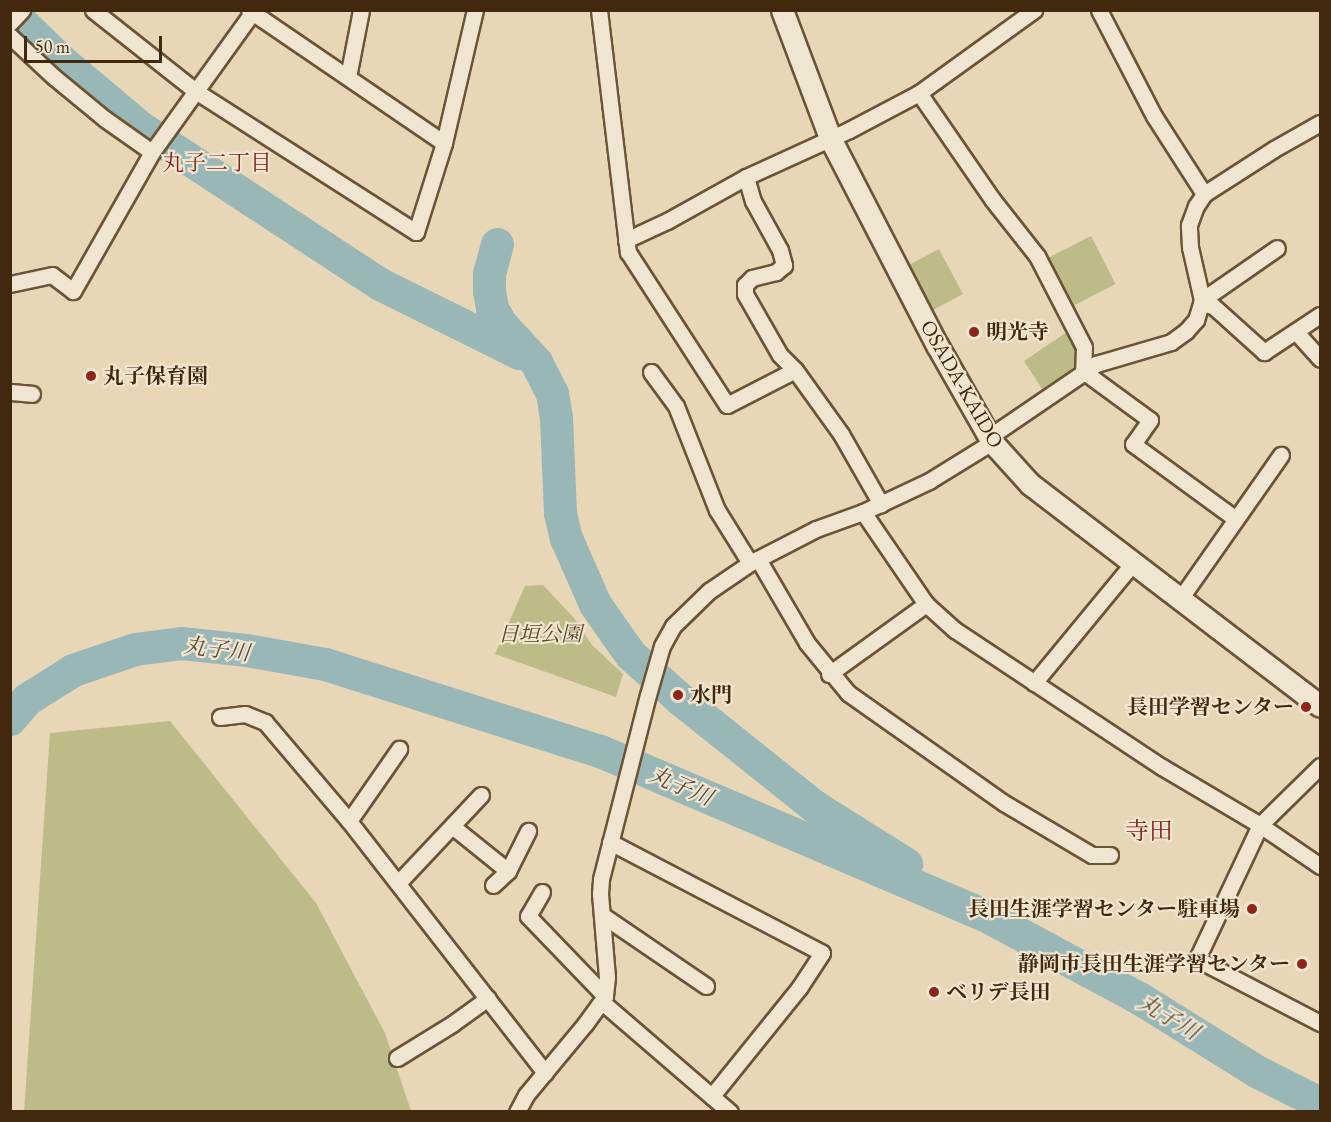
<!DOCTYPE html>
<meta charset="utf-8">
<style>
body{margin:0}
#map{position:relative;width:1331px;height:1122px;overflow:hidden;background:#e7d7b6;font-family:"EB Garamond","Noto Serif JP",serif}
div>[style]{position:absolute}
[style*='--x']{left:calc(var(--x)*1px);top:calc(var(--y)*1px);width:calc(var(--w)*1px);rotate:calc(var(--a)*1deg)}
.green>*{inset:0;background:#bdbc88;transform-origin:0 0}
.river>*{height:33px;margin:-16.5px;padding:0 16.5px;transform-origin:16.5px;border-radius:16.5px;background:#9ab7b7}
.roads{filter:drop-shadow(2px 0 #6b5436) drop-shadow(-2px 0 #6b5436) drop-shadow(0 2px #6b5436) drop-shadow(0 -2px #6b5436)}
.street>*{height:15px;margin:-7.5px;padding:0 7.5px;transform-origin:7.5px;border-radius:7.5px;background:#efe5d0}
.secondary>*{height:21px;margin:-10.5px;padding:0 10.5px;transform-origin:10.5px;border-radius:10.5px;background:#efe5d0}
.dots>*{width:16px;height:16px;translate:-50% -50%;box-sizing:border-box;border:3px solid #efe5d0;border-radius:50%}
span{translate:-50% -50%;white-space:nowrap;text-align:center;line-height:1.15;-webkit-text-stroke:4.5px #efe5d0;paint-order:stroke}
.poi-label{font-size:21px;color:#42280c;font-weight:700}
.left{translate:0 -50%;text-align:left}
.right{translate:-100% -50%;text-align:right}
.street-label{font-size:21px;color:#42280c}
.park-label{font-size:21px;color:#5b4625;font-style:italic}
.neighbourhood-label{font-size:22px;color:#7a1f14}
.water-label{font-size:22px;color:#584c37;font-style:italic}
.quarter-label{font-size:24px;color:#7a1f14}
.frame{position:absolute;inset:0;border:12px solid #42280c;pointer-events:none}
.scale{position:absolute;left:24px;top:36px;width:138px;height:27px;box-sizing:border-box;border:3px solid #42280c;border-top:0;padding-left:8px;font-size:18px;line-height:21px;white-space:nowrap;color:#42280c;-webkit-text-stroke:4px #efe5d0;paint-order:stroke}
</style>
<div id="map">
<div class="green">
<i style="left:1091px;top:236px;width:54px;height:54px;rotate:63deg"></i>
<i style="left:939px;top:249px;width:51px;height:34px;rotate:62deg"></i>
<i style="clip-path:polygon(1070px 330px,1078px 345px,1079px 364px,1042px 389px,1024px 361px)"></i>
<i style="clip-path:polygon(543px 585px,574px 618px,592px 645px,623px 674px,616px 697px,495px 654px,525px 586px)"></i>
<i style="clip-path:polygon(170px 721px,316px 903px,385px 1033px,411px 1111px,24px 1112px,50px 733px)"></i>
</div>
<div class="river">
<i style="--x:10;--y:11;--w:67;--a:44.4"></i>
<i style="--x:58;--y:58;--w:107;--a:40.1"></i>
<i style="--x:140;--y:127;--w:287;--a:33.2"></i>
<i style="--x:380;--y:284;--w:155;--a:26.4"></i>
<i style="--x:497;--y:244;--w:30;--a:105"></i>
<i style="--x:489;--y:273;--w:18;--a:90"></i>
<i style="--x:489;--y:291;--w:17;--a:80"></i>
<i style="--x:492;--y:308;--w:18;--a:61"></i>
<i style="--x:501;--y:324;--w:52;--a:47.4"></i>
<i style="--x:536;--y:362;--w:35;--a:63"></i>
<i style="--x:552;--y:393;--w:24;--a:81"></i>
<i style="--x:556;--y:417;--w:96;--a:87.6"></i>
<i style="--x:560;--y:513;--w:26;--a:77"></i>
<i style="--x:566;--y:538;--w:72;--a:66.3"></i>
<i style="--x:595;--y:604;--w:35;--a:55"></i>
<i style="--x:615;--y:633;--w:27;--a:54"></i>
<i style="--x:631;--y:655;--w:66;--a:41.9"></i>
<i style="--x:680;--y:699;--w:171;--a:38.6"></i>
<i style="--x:814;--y:806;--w:109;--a:32.2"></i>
<i style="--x:10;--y:719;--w:26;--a:-50"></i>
<i style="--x:27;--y:699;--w:54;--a:-32.2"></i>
<i style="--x:73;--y:670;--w:65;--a:-18.7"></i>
<i style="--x:135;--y:649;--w:46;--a:-7.4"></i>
<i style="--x:181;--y:643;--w:65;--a:6.1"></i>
<i style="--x:246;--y:650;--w:80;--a:10"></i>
<i style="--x:325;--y:664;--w:288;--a:17.6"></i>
<i style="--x:600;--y:751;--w:416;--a:23.1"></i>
<i style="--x:983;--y:914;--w:177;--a:28.3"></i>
<i style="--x:1139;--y:998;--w:140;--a:31.9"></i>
<i style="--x:1258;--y:1072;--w:69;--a:26.6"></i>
</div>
<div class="roads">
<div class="street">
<i style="--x:93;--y:10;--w:132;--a:38.3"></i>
<i style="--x:197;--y:92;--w:260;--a:32.6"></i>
<i style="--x:416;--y:232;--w:93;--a:-72.5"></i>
<i style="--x:444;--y:143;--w:137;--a:-76.9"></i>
<i style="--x:249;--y:10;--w:236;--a:34.3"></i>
<i style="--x:599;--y:10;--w:244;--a:83.2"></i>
<i style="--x:628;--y:252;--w:182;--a:57.1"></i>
<i style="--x:727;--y:405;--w:76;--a:-27.2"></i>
<i style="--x:1099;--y:10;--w:119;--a:62.6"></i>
<i style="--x:1154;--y:116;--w:93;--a:57.3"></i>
<i style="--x:10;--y:23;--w:18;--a:-47"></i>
<i style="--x:10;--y:36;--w:60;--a:43"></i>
<i style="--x:54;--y:77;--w:66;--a:39.5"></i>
<i style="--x:105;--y:119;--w:57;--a:35.1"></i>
<i style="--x:152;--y:152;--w:160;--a:119.6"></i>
<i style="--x:73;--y:291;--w:26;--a:-143"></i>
<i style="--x:52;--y:275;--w:43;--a:167.9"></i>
<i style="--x:348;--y:77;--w:68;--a:-79"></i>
<i style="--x:919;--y:93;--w:129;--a:55.4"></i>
<i style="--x:992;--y:199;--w:73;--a:51.7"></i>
<i style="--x:1037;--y:256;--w:102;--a:62.7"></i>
<i style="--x:1084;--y:347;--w:24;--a:92"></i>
<i style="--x:1083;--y:371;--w:83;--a:36.2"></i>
<i style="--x:1150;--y:420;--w:29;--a:125"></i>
<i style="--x:1133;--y:444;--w:127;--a:36.1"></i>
<i style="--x:152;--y:152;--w:171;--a:-54.3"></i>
<i style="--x:746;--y:177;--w:25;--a:74"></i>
<i style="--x:753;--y:201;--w:56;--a:61.1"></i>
<i style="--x:780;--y:250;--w:16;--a:75"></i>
<i style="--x:784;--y:265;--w:11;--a:139"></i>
<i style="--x:776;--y:272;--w:25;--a:166"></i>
<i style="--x:752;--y:278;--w:10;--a:135"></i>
<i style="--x:745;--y:285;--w:9;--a:90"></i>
<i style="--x:745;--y:294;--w:70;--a:60.2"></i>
<i style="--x:780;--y:355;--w:21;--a:45"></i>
<i style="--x:795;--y:370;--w:79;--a:54.3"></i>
<i style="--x:841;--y:434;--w:81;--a:60.3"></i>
<i style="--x:626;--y:240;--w:45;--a:-24.9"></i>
<i style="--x:667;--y:221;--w:90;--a:-29.1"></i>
<i style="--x:746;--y:177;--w:113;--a:-24.5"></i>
<i style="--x:849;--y:130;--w:79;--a:-27.9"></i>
<i style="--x:919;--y:93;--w:142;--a:-35.8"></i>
<i style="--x:1202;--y:300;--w:91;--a:-34.7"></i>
<i style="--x:1201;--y:303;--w:12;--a:14"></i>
<i style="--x:1213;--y:306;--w:69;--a:42"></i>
<i style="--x:1264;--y:352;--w:67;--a:-33.5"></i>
<i style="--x:1296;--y:332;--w:36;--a:48"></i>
<i style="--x:651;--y:372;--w:42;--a:53.7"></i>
<i style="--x:676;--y:406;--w:112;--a:68.5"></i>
<i style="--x:717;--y:510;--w:62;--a:58.1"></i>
<i style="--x:10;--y:392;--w:22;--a:5"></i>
<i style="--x:989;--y:437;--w:130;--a:-34.3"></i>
<i style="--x:1096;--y:364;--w:78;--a:-16.3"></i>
<i style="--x:1171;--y:342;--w:19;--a:-36"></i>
<i style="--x:1186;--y:331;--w:15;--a:-48"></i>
<i style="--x:1196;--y:320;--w:21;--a:-73"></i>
<i style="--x:1202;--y:300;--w:54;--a:-102.8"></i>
<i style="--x:1190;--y:247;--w:22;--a:-93"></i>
<i style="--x:1189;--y:225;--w:20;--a:-70"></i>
<i style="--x:1196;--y:206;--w:14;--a:-56"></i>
<i style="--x:1204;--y:194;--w:83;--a:-32.7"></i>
<i style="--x:1274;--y:149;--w:53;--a:-29.5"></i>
<i style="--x:863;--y:512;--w:112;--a:55.6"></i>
<i style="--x:926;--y:604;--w:39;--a:42"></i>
<i style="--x:955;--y:630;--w:248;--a:33.5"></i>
<i style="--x:1162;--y:767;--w:114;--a:30.6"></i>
<i style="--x:1260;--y:825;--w:73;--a:34.3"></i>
<i style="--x:758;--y:559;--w:97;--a:59.7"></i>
<i style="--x:807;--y:643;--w:65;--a:50.6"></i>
<i style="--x:848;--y:693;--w:191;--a:35.2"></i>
<i style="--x:1004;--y:803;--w:102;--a:30.6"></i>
<i style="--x:1092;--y:855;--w:18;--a:0"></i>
<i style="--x:1180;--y:599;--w:176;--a:-55"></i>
<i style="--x:829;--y:674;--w:120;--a:-35.8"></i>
<i style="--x:1034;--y:683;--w:154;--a:-50.5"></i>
<i style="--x:220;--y:717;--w:25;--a:-7"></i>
<i style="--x:245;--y:714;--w:22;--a:22"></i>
<i style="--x:265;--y:722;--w:130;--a:49.7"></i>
<i style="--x:349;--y:821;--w:319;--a:52.1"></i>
<i style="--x:1320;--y:766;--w:84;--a:135.5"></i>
<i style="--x:1260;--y:825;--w:148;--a:115.2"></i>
<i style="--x:1197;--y:959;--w:139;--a:27.5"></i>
<i style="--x:349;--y:821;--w:88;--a:-55.2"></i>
<i style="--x:452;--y:826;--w:72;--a:38.8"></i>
<i style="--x:610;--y:842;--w:239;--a:27.6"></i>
<i style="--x:822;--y:953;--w:42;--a:123.3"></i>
<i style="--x:799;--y:988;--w:139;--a:128.9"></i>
<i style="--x:398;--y:883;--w:121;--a:-46.7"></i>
<i style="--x:493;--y:885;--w:21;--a:-43"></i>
<i style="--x:508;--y:871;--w:45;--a:-63.4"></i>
<i style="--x:542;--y:892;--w:28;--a:120"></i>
<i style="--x:528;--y:916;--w:111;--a:46.1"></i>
<i style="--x:602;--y:915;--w:126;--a:34.3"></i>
<i style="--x:602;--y:1002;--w:169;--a:40.7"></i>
<i style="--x:397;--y:1058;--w:65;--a:-31.7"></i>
<i style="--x:452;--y:1024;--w:44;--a:-35.8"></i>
<i style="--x:517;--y:1112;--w:19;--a:-62"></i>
<i style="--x:526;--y:1095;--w:92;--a:-50.3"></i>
<i style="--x:585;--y:1024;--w:34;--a:-54"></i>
<i style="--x:605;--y:996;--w:19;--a:-84"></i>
<i style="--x:607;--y:977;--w:83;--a:-94.8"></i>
<i style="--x:600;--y:894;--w:15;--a:-86"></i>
<i style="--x:601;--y:879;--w:190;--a:-75.7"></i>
<i style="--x:648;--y:695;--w:51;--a:-74.1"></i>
<i style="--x:662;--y:646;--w:23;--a:-61"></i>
<i style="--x:673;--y:626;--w:50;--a:-44.2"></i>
<i style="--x:709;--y:591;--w:50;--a:-34.3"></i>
<i style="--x:750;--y:563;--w:74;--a:-27.3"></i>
<i style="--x:816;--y:529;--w:50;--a:-19.9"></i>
<i style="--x:863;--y:512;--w:73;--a:-25.2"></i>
<i style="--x:929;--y:481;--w:74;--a:-31.8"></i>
</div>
<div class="secondary">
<i style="--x:782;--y:10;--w:137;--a:69.4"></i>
<i style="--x:830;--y:138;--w:233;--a:62.7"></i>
<i style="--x:937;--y:345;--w:112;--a:60.4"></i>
<i style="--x:992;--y:442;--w:57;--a:47.9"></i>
<i style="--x:1030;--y:484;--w:365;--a:37.4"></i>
</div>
</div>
<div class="dots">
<i style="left:974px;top:332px;background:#8f2418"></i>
<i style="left:91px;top:376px;background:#8f2418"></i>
<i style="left:678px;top:695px;background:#8f2418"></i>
<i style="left:1306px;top:707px;background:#8f2418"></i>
<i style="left:1252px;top:909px;background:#8f2418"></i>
<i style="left:1302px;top:964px;background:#8f2418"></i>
<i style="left:934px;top:992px;background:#8f2418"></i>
</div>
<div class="poi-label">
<span class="left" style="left:986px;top:332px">明光寺</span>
<span class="left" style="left:103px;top:376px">丸子保育園</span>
<span class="left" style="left:690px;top:695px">水門</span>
<span class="right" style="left:1294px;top:707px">長田学習センター</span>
<span class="right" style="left:1240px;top:909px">長田生涯学習センター駐車場</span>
<span class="right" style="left:1290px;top:964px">静岡市長田生涯学習センター</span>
<span class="left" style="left:946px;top:992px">ベリデ長田</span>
</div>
<div class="street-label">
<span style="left:962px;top:384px;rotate:60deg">OSADA-KAIDO</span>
</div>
<div class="park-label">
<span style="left:540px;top:634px">日垣公園</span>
</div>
<div class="neighbourhood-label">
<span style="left:217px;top:163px">丸子二丁目</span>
</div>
<div class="water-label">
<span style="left:217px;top:649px;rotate:7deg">丸子川</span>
<span style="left:681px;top:786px;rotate:23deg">丸子川</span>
<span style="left:1169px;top:1017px;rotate:31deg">丸子川</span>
</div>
<div class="quarter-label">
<span style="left:1149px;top:831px">寺田</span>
</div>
<div class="frame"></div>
<div class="scale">50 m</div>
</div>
